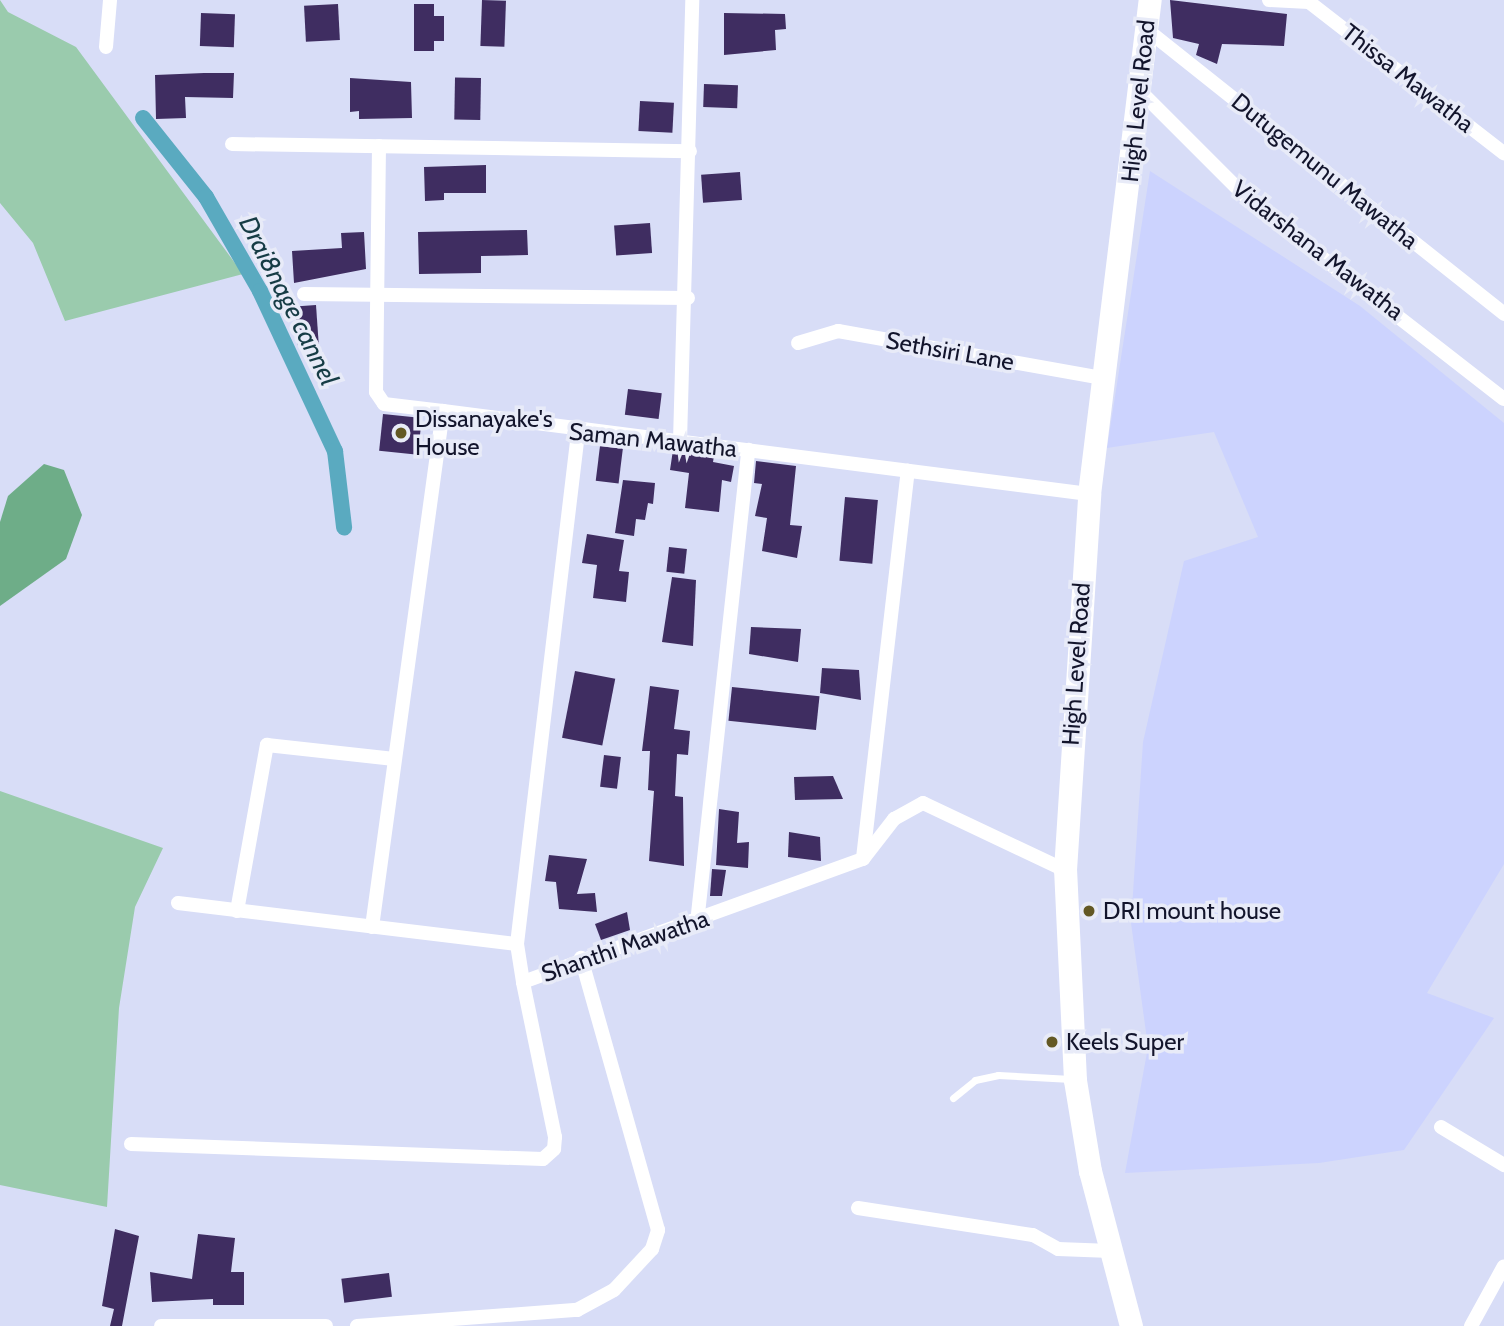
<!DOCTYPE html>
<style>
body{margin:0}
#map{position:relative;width:1504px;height:1326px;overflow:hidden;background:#d8ddf7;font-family:Cabin,sans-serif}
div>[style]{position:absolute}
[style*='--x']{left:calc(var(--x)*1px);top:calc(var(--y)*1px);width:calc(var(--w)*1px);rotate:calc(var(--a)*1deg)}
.built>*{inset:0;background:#ccd3fe}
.green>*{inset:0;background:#9acbad}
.forest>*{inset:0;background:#6ead88}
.canal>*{height:16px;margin:-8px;padding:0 8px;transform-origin:8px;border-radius:8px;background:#5aaac0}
.building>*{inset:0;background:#3f2d61;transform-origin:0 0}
.service>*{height:7px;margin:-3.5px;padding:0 3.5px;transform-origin:3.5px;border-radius:3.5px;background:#fff}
.minor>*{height:14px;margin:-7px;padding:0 7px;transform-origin:7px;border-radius:7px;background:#fff}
.trunk>*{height:23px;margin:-11.5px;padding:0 11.5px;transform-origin:11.5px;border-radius:11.5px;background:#fff}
.dots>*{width:19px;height:19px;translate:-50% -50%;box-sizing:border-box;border:4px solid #e8ebf8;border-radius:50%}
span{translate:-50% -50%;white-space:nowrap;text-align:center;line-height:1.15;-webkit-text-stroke:7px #e8ebf8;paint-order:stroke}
.street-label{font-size:24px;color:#13152c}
.poi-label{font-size:24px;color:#13152c}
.left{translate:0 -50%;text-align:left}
.water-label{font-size:26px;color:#163c45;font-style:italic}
</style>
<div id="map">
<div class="built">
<i style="clip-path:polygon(1150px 171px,1360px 306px,1504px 423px,1504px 864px,1427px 993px,1494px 1018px,1404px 1150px,1319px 1163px,1125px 1173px,1148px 1047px,1131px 923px,1143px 742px,1184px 561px,1258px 537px,1214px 432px,1107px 448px)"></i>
</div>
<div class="green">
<i style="clip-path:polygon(0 0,8px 12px,76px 47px,243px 274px,65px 321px,33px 243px,0 203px)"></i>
<i style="clip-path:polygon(0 791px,163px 848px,135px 907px,119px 1008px,107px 1207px,0 1185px)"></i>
</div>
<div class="forest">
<i style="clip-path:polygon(44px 464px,64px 470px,82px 515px,66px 559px,0 606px,0 522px,8px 496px)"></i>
</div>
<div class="canal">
<i style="--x:143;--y:118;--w:101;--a:51.4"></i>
<i style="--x:206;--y:197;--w:108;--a:60.1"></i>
<i style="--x:260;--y:291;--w:177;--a:64.9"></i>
<i style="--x:335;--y:451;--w:77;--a:83.2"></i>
</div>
<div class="building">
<i style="left:482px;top:0;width:24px;height:46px;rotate:2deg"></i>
<i style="clip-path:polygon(1170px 0,1287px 14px,1284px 46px,1222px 44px,1217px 64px,1196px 55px,1199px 44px,1173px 38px)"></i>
<i style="left:338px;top:4px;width:36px;height:34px;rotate:87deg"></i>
<i style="clip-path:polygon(414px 4px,434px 4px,434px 16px,444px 16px,444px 41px,434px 41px,434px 51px,414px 51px)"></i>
<i style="left:201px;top:13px;width:34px;height:33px;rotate:2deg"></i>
<i style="clip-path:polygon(724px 13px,785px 14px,786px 29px,775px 30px,776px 50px,724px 55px)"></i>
<i style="clip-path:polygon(204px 73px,234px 73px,233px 98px,185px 97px,186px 118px,156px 119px,155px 75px)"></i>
<i style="clip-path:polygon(350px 78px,411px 82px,412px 118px,359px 119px,359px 111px,350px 112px)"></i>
<i style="left:481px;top:78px;width:42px;height:26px;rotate:91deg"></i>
<i style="left:704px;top:84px;width:34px;height:23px;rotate:2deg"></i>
<i style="left:640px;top:101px;width:34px;height:30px;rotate:3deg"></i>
<i style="clip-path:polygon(486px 165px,486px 193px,444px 193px,444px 200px,425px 201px,424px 167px)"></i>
<i style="left:740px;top:172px;width:28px;height:39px;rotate:86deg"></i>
<i style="left:650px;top:223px;width:30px;height:36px;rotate:86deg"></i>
<i style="clip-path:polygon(527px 230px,528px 255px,481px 256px,481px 273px,419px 274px,418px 232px)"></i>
<i style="clip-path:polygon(364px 232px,366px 269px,294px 283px,292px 251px,342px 248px,341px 233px)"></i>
<i style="left:316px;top:305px;width:39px;height:21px;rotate:86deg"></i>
<i style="left:628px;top:389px;width:34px;height:26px;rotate:7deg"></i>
<i style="left:383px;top:414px;width:39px;height:37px;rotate:6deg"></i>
<i style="left:600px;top:446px;width:23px;height:35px;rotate:7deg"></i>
<i style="clip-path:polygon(673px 450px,714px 456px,713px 462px,734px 466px,731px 482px,722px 480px,719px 512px,685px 508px,689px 473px,670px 470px)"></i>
<i style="clip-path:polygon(756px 461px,796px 466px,790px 525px,802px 526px,797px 558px,762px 551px,767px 518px,755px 516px,762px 484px,754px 483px)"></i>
<i style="clip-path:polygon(623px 480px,655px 483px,653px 504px,648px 503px,645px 520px,636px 519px,634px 536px,615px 533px)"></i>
<i style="left:845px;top:497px;width:33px;height:64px;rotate:5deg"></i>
<i style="clip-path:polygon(587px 534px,624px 540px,619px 571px,629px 572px,626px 602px,593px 598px,597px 565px,582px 563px)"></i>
<i style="left:669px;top:547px;width:18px;height:25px;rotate:6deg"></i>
<i style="clip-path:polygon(672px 577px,696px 580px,693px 646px,662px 642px)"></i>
<i style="clip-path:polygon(751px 627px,801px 629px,798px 662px,749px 654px)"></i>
<i style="clip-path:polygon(822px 668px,859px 670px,861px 700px,820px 693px)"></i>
<i style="left:575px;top:671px;width:41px;height:68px;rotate:11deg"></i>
<i style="clip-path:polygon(650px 686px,679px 690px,674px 729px,690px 731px,688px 755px,677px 754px,675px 796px,683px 797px,684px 866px,649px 861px,654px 791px,648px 790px,650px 751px,642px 751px)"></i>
<i style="left:732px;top:687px;width:88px;height:34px;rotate:6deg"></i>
<i style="left:604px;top:755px;width:17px;height:32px;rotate:7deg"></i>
<i style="clip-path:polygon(833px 776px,843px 799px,795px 800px,794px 777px)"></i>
<i style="clip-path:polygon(719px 809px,739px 812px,737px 843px,749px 842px,748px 868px,716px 865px)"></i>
<i style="clip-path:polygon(789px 832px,820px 837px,821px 861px,788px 857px)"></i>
<i style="clip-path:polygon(549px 855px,587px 859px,577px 894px,595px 893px,597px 912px,559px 909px,556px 882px,545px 881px)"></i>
<i style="clip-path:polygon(712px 869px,726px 870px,722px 896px,710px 896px)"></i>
<i style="clip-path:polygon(627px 912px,630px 930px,601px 940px,595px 924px)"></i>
<i style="clip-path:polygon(115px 1229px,139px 1236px,122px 1326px,110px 1326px,114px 1309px,102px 1306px)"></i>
<i style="clip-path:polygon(198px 1234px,235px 1238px,231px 1272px,244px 1272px,244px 1305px,213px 1305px,213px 1299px,152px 1302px,150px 1272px,192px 1279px)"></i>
<i style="left:389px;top:1273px;width:24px;height:48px;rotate:83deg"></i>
</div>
<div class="service">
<i style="--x:953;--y:1098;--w:28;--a:-39"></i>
<i style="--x:975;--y:1080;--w:24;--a:-12"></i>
<i style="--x:998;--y:1075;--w:73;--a:3.1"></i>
</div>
<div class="minor">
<i style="--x:1269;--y:0;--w:40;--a:2.9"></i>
<i style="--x:1309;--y:2;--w:247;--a:37.8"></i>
<i style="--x:1146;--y:29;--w:458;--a:38.5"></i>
<i style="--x:106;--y:47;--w:47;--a:-85.1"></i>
<i style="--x:1141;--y:92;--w:157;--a:45"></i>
<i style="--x:1252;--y:203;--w:319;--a:37.9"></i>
<i style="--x:232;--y:144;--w:458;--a:0.9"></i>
<i style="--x:379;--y:146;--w:246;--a:90.7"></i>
<i style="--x:376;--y:392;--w:14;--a:56"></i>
<i style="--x:384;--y:404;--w:59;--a:6.8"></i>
<i style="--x:304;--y:294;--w:384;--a:0.6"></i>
<i style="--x:798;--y:343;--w:42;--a:-16.7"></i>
<i style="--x:838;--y:331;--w:269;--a:10.1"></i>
<i style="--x:680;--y:441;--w:441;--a:-88.4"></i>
<i style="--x:863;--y:858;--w:390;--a:-83.4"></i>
<i style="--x:178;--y:903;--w:341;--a:6.9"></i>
<i style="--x:237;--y:911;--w:169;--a:-79.8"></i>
<i style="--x:267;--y:745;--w:128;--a:6.3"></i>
<i style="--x:697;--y:923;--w:476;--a:-83.8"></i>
<i style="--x:372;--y:927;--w:521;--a:-82.17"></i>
<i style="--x:443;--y:411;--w:651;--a:7.32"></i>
<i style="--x:523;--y:982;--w:38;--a:-99"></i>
<i style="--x:517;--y:944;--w:515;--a:-83.19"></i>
<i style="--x:1441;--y:1127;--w:74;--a:31.1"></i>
<i style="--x:131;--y:1144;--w:412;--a:2.1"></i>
<i style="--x:543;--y:1159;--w:15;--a:-42"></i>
<i style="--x:554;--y:1149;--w:12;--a:-85"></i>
<i style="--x:555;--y:1137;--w:158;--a:-101.7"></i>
<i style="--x:523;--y:982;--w:362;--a:-19.9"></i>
<i style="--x:863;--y:859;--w:51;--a:-52.2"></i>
<i style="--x:894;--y:819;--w:33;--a:-29"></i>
<i style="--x:923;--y:803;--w:157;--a:25.3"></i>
<i style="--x:858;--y:1208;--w:177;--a:8.8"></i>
<i style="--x:1033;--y:1235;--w:29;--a:29"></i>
<i style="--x:1058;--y:1249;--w:53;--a:2.2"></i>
<i style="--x:161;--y:1326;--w:165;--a:0"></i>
<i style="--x:357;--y:1326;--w:221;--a:-4.2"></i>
<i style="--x:577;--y:1310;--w:42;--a:-28.4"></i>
<i style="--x:614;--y:1290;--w:56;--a:-47.2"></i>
<i style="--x:652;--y:1249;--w:20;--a:-72"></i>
<i style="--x:658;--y:1230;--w:283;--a:-105.8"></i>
<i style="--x:1471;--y:1326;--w:68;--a:-61.2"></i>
</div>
<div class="trunk">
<i style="--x:1131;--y:1326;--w:160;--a:-104.8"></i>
<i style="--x:1090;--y:1171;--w:92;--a:-99.4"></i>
<i style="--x:1075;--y:1080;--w:210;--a:-92.7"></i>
<i style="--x:1065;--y:870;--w:377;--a:-86.3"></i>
<i style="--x:1089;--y:494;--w:498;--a:-83"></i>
</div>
<div class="dots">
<i style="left:401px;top:433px;background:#635824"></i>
<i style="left:1089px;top:911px;background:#635824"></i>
<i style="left:1052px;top:1042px;background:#635824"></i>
</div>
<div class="street-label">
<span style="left:1408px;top:78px;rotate:38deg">Thissa Mawatha</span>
<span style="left:1138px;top:101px;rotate:-84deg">High Level Road</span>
<span style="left:1325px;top:171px;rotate:39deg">Dutugemunu Mawatha</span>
<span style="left:1318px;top:250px;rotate:38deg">Vidarshana Mawatha</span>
<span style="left:950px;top:351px;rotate:10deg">Sethsiri Lane</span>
<span style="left:653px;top:440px;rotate:6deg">Saman Mawatha</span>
<span style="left:1076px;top:664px;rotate:-86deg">High Level Road</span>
<span style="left:625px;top:946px;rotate:-19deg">Shanthi Mawatha</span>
</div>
<div class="poi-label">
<span class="left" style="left:415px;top:433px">Dissanayake's<br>House</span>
<span class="left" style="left:1103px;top:911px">DRI mount house</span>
<span class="left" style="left:1066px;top:1042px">Keels Super</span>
</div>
<div class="water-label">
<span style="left:288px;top:301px;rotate:63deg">Drai8nage cannel</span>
</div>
</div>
